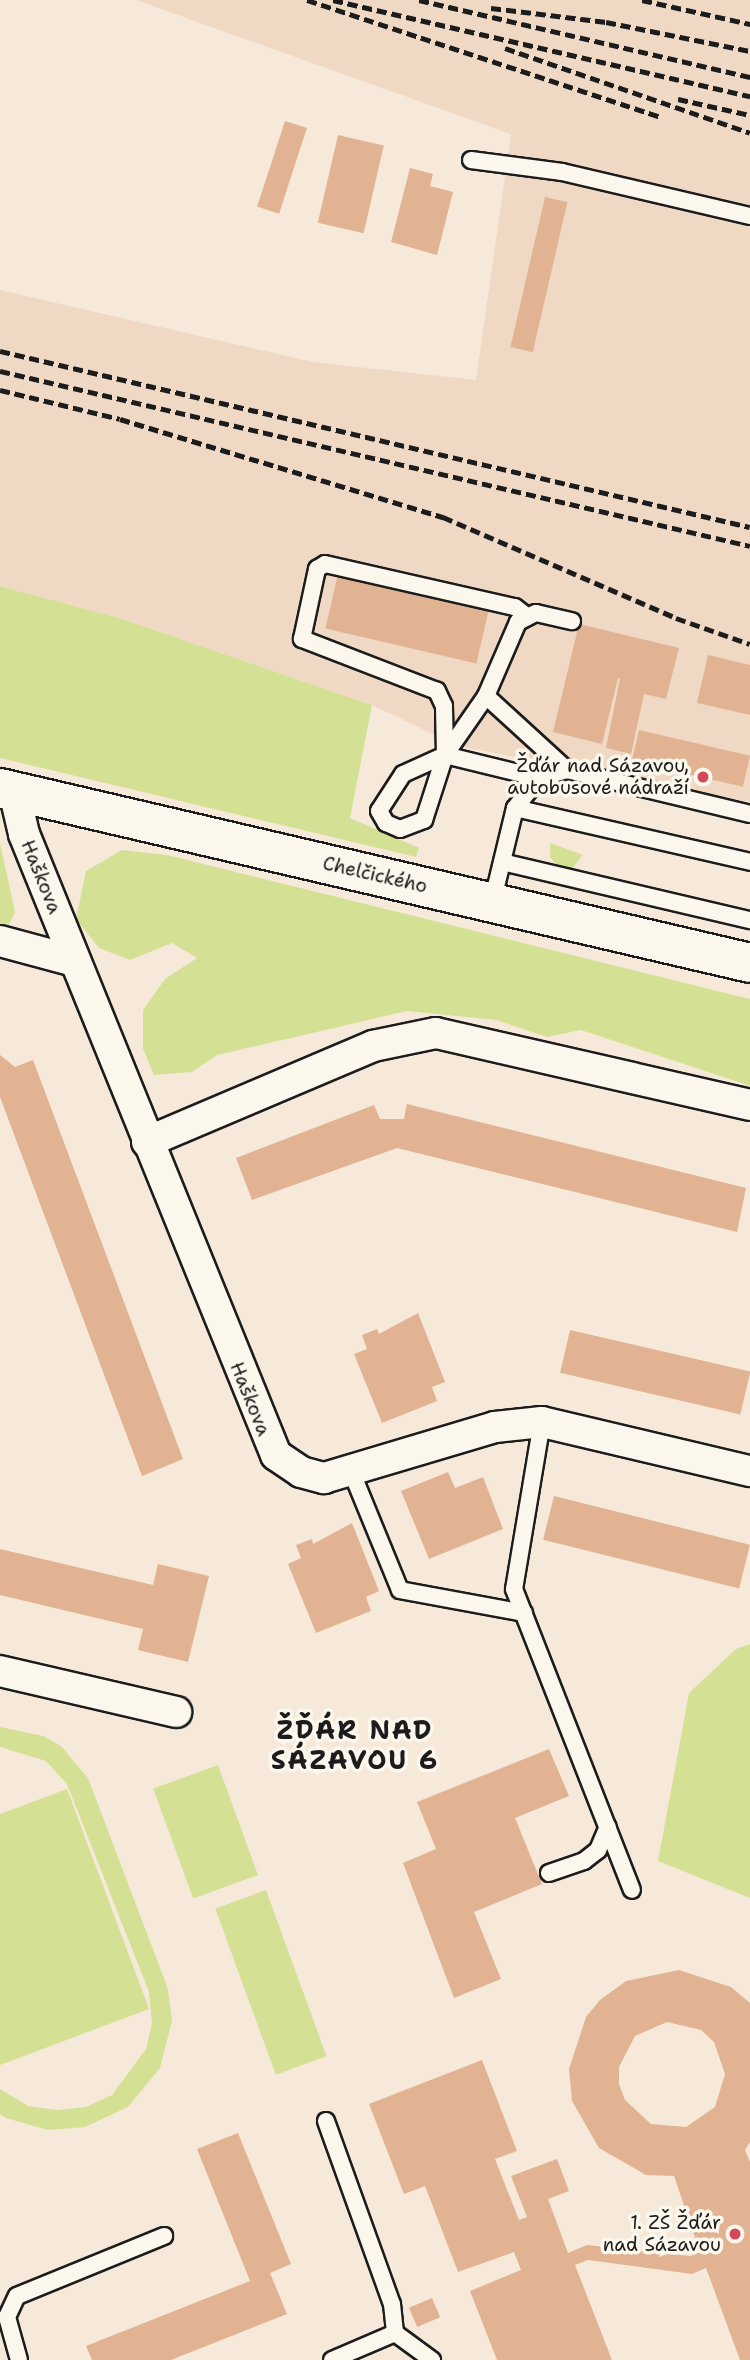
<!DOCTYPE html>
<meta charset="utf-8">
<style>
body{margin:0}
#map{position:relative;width:750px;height:2360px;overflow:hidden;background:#f6e9da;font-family:"Shantell Sans",sans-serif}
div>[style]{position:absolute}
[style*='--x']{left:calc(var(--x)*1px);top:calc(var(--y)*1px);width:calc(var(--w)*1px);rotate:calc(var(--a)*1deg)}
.built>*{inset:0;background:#f0d9c4}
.green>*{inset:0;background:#d4e194;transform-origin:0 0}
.building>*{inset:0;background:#e2b392;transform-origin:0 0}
.roads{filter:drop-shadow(2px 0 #1c1c1c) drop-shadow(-2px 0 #1c1c1c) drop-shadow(0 2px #1c1c1c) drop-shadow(0 -2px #1c1c1c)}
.lane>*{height:16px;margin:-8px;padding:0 8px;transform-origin:8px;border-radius:8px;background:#fbf7ec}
.street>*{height:30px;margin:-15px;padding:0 15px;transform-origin:15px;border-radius:15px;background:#fbf7ec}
.secondary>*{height:38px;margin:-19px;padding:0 19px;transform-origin:19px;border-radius:19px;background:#fbf7ec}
.rail>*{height:5px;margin-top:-2.5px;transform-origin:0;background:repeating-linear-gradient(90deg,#1c1c1c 0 10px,transparent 0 15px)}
.dots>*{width:19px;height:19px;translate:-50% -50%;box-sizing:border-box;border:4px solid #fbf7ec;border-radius:50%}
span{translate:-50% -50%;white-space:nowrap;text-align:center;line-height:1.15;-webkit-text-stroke:7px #fbf7ec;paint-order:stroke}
.poi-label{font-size:19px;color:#1c1c1c}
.right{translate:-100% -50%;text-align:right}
.street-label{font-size:19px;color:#1c1c1c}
.district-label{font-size:26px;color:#1c1c1c;font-weight:700;letter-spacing:2px}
</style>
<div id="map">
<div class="built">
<i style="clip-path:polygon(136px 0,750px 0,750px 802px,458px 746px,372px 705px,119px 618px,0 586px,0 290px,313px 362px,476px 380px,511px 134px)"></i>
</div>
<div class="green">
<i style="clip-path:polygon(0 586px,119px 618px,372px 705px,350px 818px,419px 848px,416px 857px,0 758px)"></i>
<i style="clip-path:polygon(0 843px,15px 912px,6px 930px,0 929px)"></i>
<i style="clip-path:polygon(550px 843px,583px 855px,571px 870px,560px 869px,550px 857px)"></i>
<i style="clip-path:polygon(122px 850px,167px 855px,750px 999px,750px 1086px,581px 1030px,547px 1037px,496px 1020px,407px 1011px,217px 1055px,192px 1072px,154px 1075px,143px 1049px,143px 1010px,165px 979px,197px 958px,172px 943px,130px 960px,99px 948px,76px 919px,86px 871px)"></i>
<i style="clip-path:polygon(750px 1644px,750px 1898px,658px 1861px,689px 1693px,736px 1649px)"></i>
<i style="clip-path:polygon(0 1727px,43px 1736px,61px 1746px,88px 1778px,168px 1989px,172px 2021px,160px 2068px,128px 2107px,85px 2127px,48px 2130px,6px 2118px,0 2114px,0 2089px,28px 2106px,57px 2110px,86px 2107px,112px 2095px,146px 2049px,152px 2023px,149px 1992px,67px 1784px,46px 1761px,0 1747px)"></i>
<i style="left:218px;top:1765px;width:117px;height:69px;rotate:70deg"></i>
<i style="clip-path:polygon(67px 1789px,149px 2009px,0 2065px,0 1814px)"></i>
<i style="left:266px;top:1890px;width:177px;height:54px;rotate:70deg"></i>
</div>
<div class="building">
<i style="left:285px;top:121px;width:23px;height:90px;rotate:18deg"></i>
<i style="left:338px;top:135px;width:47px;height:90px;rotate:13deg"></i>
<i style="clip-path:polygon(410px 168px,433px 174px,430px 186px,453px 192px,437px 255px,391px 242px)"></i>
<i style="left:545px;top:197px;width:23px;height:154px;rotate:13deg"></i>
<i style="left:338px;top:574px;width:155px;height:56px;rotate:13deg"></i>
<i style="clip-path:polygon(579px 624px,679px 648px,666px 699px,644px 694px,631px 754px,606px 748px,620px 679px,618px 678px,602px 744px,553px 732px)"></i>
<i style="clip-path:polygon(708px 655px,750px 665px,750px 715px,697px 703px)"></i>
<i style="left:639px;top:730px;width:114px;height:32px;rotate:13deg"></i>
<i style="clip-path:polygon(0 1055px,15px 1067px,33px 1060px,183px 1459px,142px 1476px,0 1097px)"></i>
<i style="clip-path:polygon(407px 1104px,746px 1188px,737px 1232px,397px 1148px,252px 1200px,236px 1158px,374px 1105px,380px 1119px,404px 1119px)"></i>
<i style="clip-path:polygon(418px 1313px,445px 1382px,432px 1387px,437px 1401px,382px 1423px,354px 1354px,367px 1349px,362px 1335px,377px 1329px,379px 1334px)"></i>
<i style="left:570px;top:1330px;width:185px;height:44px;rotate:13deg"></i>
<i style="clip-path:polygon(448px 1472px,455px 1488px,483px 1477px,503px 1529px,429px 1559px,401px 1491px)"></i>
<i style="left:554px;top:1496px;width:202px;height:45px;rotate:14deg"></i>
<i style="clip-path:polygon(352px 1523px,379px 1591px,366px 1597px,371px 1611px,316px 1633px,288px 1564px,301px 1558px,296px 1545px,312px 1539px,313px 1544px)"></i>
<i style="clip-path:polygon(0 1549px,153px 1585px,158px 1564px,209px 1576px,188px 1662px,138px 1650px,143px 1629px,0 1595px)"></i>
<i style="clip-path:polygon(549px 1749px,569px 1796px,515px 1818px,542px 1884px,474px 1912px,501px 1979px,454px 1998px,403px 1863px,436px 1849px,417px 1802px)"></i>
<i style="clip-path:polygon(evenodd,679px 1970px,731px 1987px,750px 2003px,750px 2142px,745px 2150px,750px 2162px,750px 2360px,740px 2360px,706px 2268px,692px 2274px,588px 2260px,575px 2265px,612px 2360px,497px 2360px,470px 2291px,521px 2270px,514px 2252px,458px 2272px,425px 2186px,404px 2194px,369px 2104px,482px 2060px,517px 2151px,495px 2159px,519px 2220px,527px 2217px,511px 2176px,557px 2159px,569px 2191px,548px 2199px,568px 2253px,587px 2245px,690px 2256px,700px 2252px,674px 2176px,646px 2175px,599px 2148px,572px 2101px,569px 2069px,586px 2017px,600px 2000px,626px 1981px,679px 1970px,667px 2022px,701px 2030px,714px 2042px,725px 2074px,715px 2107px,686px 2127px,651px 2124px,625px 2100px,619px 2084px,619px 2067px,635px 2036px,667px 2022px)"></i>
<i style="clip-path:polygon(238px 2133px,291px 2264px,270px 2273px,287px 2314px,171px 2360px,92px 2360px,86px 2346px,250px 2281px,197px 2149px)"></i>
<i style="left:432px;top:2298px;width:21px;height:25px;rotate:67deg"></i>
</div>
<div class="roads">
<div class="lane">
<i style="--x:471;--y:160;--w:92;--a:7.5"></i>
<i style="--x:562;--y:172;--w:193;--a:13.2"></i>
<i style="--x:486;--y:696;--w:110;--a:42.4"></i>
<i style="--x:445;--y:755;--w:49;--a:-91.2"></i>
<i style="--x:444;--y:706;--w:17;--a:-115"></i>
<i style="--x:437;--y:691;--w:145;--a:-158.9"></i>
<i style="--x:302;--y:639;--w:72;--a:-77.9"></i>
<i style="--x:317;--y:569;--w:9;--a:-32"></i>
<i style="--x:325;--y:564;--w:195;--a:12.8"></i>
<i style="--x:515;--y:607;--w:16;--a:38"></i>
<i style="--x:539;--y:778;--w:97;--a:-166.3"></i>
<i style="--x:445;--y:755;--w:46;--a:155.7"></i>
<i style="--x:403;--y:774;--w:44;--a:123"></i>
<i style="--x:379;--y:811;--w:14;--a:60"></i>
<i style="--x:386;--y:823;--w:15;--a:23"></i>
<i style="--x:400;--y:829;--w:26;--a:-21"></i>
<i style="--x:424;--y:820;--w:68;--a:-72.1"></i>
<i style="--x:445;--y:755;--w:72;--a:-55.2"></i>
<i style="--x:486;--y:696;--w:81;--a:-66.6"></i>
<i style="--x:518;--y:622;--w:20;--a:-27"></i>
<i style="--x:536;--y:613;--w:37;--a:13"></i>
<i style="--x:515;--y:808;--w:241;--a:12.9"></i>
<i style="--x:502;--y:862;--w:255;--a:13.2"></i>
<i style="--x:492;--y:903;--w:98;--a:-76.4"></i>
<i style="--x:515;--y:808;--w:38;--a:-51"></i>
<i style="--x:539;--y:778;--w:29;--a:-16"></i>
<i style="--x:567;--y:770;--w:188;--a:13.5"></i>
<i style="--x:542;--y:1422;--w:169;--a:99.5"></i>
<i style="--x:514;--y:1589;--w:323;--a:68.6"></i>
<i style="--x:352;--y:1473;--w:126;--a:67.7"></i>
<i style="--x:400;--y:1590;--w:126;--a:10.5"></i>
<i style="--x:549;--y:1873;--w:37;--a:-19"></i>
<i style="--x:584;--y:1861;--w:18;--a:-38"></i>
<i style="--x:598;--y:1850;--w:25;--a:-67"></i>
<i style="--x:326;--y:2121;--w:195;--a:70.2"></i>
<i style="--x:392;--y:2304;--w:29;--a:84"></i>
<i style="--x:395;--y:2333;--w:46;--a:36.1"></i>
<i style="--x:19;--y:2360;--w:45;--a:-105.6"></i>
<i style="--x:7;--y:2317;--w:23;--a:-65"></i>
<i style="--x:17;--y:2296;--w:159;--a:-22.2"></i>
<i style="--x:332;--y:2360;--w:69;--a:-23.2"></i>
</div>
<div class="street">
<i style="--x:14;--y:791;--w:44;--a:76.9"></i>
<i style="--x:24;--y:834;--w:670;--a:67.91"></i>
<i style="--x:276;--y:1455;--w:30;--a:34"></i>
<i style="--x:301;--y:1472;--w:24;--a:15"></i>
<i style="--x:324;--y:1478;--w:178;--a:-16.6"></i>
<i style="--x:495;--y:1427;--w:47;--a:-6.1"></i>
<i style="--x:542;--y:1422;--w:214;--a:13.3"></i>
<i style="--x:0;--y:941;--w:77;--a:15.1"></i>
<i style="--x:147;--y:1142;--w:246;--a:-23"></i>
<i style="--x:373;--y:1046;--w:64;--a:-11.7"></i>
<i style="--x:436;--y:1033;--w:322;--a:12.9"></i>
<i style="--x:0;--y:1671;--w:181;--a:13.1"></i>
</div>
<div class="secondary">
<i style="--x:0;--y:788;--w:770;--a:13.13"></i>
</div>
</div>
<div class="rail">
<i style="--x:307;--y:0;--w:373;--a:18.3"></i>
<i style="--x:333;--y:0;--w:428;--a:13"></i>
<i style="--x:419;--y:0;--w:340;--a:13.1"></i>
<i style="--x:642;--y:0;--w:111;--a:12.5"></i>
<i style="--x:491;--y:8;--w:116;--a:6.9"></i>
<i style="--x:606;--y:22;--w:147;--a:11.4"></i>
<i style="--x:505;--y:48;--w:259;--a:19.1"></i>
<i style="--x:678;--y:99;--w:74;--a:12.5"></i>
<i style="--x:0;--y:351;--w:770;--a:13.21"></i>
<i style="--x:0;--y:371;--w:770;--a:13.13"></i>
<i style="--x:0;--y:390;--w:123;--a:13.6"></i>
<i style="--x:120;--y:419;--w:338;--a:16.9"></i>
<i style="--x:443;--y:517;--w:254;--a:23.4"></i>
<i style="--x:676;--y:618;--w:78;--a:19.4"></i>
</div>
<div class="dots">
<i style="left:703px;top:777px;background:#d1495b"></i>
<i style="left:735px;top:2234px;background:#d1495b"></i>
</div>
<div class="poi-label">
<span class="right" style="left:689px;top:777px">Žďár nad Sázavou,<br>autobusové nádraží</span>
<span class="right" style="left:721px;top:2234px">1. ZŠ Žďár<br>nad Sázavou</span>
</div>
<div class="street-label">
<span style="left:375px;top:875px;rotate:13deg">Chelčického</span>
<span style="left:41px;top:877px;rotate:68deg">Haškova</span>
<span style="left:250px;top:1399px;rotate:68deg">Haškova</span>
</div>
<div class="district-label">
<span style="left:355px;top:1745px">ŽĎÁR NAD<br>SÁZAVOU 6</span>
</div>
</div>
